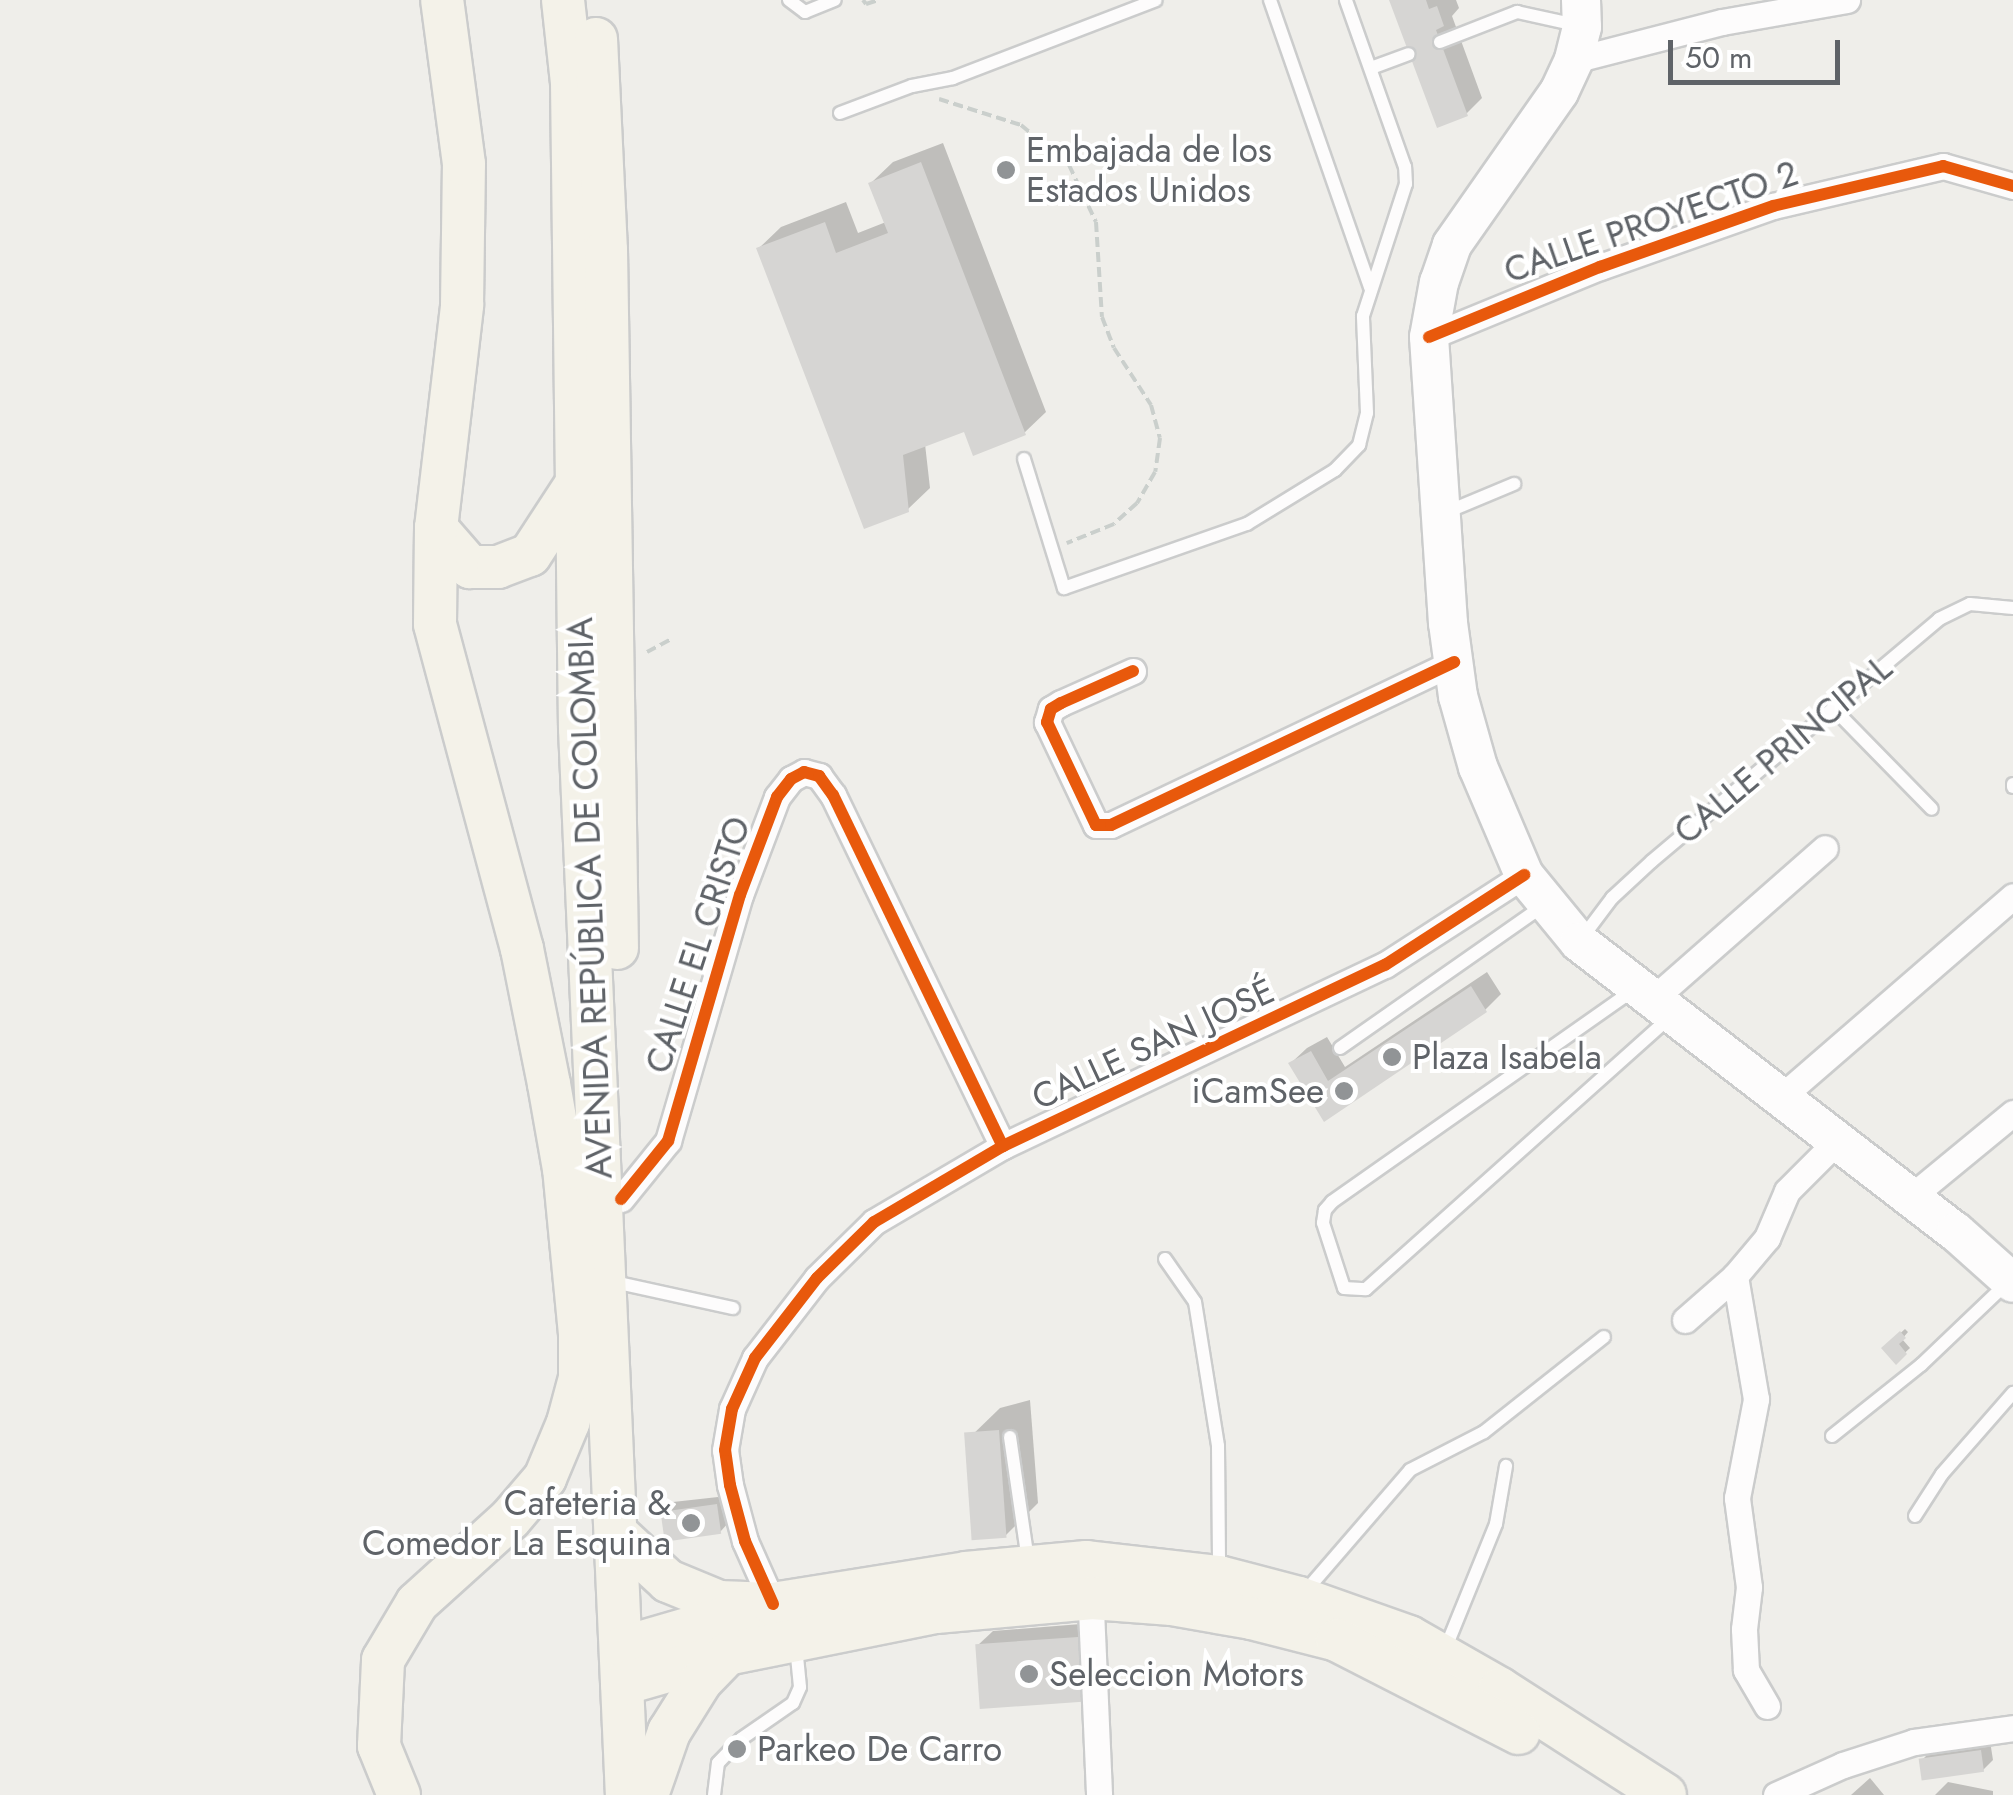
<!DOCTYPE html>
<meta charset="utf-8">
<style>
body{margin:0}
#map{position:relative;width:2013px;height:1795px;overflow:hidden;background:#efeeea;font-family:Jost,sans-serif}
div>[style]{position:absolute}
[style*='--x']{left:calc(var(--x)*1px);top:calc(var(--y)*1px);width:calc(var(--w)*1px);rotate:calc(var(--a)*1deg)}
.shadow>*{inset:0;background:#0003}
.building>*{inset:0;background:#d6d5d3;transform-origin:0 0}
.path>*{height:4px;margin-top:-2px;transform-origin:0;background:repeating-linear-gradient(90deg,#cacfcc 0 10px,transparent 0 15px)}
.roads{filter:drop-shadow(2px 0 #cbcccc) drop-shadow(-2px 0 #cbcccc) drop-shadow(0 2px #cbcccc) drop-shadow(0 -2px #cbcccc)}
.service>*{height:12px;margin:-6px;padding:0 6px;transform-origin:6px;border-radius:6px;background:#fdfcfc}
.minor>*{height:25px;margin:-12.5px;padding:0 12.5px;transform-origin:12.5px;border-radius:12.5px;background:#fdfcfc}
.secondary>*{height:38px;margin:-19px;padding:0 19px;transform-origin:19px;border-radius:19px;background:#fdfcfc}
.primary>*{height:42px;margin:-21px;padding:0 21px;transform-origin:21px;border-radius:21px;background:#f4f2e9}
.cycleway>*{height:12px;margin:-6px;padding:0 6px;transform-origin:6px;border-radius:6px;background:#e8590c}
.dots>*{width:28px;height:28px;translate:-50% -50%;box-sizing:border-box;border:5px solid #fff;border-radius:50%}
span{translate:-50% -50%;white-space:nowrap;text-align:center;line-height:1.15;-webkit-text-stroke:8px #fff;paint-order:stroke}
.poi-label{font-size:35px;color:#5f6368}
.left{translate:0 -50%;text-align:left}
.right{translate:-100% -50%;text-align:right}
.street-label{font-size:35px;color:#5f6368}
.scale{position:absolute;left:1668px;top:40px;width:172px;height:45px;box-sizing:border-box;border:5px solid #5f6368;border-top:0;padding-left:12px;font-size:30px;line-height:35px;white-space:nowrap;color:#5f6368;-webkit-text-stroke:8px #fff;paint-order:stroke}
</style>
<div id="map">
<div class="shadow">
<i style="clip-path:polygon(1392px 0,1456px 0,1459px 8px,1452px 16px,1482px 98px,1466px 114px)"></i>
<i style="clip-path:polygon(943px 143px,1046px 412px,1024px 433px,965px 429px,925px 444px,930px 488px,908px 509px,759px 248px,781px 227px,846px 202px,858px 233px,886px 222px,871px 183px,893px 162px)"></i>
<i style="clip-path:polygon(1487px 972px,1501px 994px,1485px 1010px,1325px 1118px,1291px 1063px,1307px 1048px,1327px 1037px,1345px 1067px)"></i>
<i style="clip-path:polygon(1905px 1329px,1908px 1332px,1902px 1339px,1910px 1348px,1896px 1361px,1884px 1348px)"></i>
<i style="clip-path:polygon(1030px 1400px,1038px 1503px,1006px 1535px,967px 1440px,1000px 1408px)"></i>
<i style="clip-path:polygon(727px 1496px,730px 1521px,720px 1532px,663px 1512px,673px 1502px)"></i>
<i style="clip-path:polygon(1093px 1623px,1082px 1699px,977px 1646px,993px 1631px)"></i>
<i style="clip-path:polygon(1990px 1741px,1993px 1760px,1983px 1770px,1922px 1760px,1932px 1750px)"></i>
<i style="clip-path:polygon(1870px 1778px,1884px 1795px,1851px 1795px)"></i>
<i style="clip-path:polygon(1948px 1782px,1993px 1791px,1993px 1795px,1935px 1795px)"></i>
</div>
<div class="building">
<i style="clip-path:polygon(1389px 0,1426px 0,1429px 9px,1437px 6px,1444px 26px,1436px 30px,1468px 116px,1437px 128px)"></i>
<i style="clip-path:polygon(921px 162px,1026px 435px,973px 456px,964px 432px,903px 455px,909px 512px,864px 529px,756px 248px,825px 222px,836px 253px,888px 233px,868px 183px)"></i>
<i style="clip-path:polygon(1471px 986px,1487px 1012px,1324px 1122px,1288px 1063px,1311px 1051px,1328px 1081px)"></i>
<i style="clip-path:polygon(1900px 1331px,1906px 1338px,1899px 1344px,1907px 1354px,1896px 1365px,1881px 1348px)"></i>
<i style="left:999px;top:1430px;width:108px;height:35px;rotate:86deg"></i>
<i style="left:717px;top:1504px;width:30px;height:57px;rotate:82deg"></i>
<i style="left:1078px;top:1637px;width:65px;height:103px;rotate:86deg"></i>
<i style="left:1981px;top:1750px;width:22px;height:63px;rotate:82deg"></i>
</div>
<div class="path">
<i style="--x:863;--y:0;--w:5;--a:53"></i>
<i style="--x:866;--y:4;--w:13;--a:-18"></i>
<i style="--x:939;--y:99;--w:86;--a:17.6"></i>
<i style="--x:1021;--y:125;--w:62;--a:39.8"></i>
<i style="--x:1069;--y:165;--w:63;--a:64.7"></i>
<i style="--x:1096;--y:222;--w:95;--a:86.4"></i>
<i style="--x:1102;--y:317;--w:33;--a:69"></i>
<i style="--x:1114;--y:348;--w:68;--a:57"></i>
<i style="--x:1151;--y:405;--w:34;--a:75"></i>
<i style="--x:1160;--y:438;--w:34;--a:98"></i>
<i style="--x:1155;--y:472;--w:36;--a:120"></i>
<i style="--x:1137;--y:503;--w:31;--a:138"></i>
<i style="--x:1114;--y:524;--w:51;--a:158"></i>
<i style="--x:647;--y:652;--w:26;--a:-28"></i>
</div>
<div class="roads">
<div class="service">
<i style="--x:789;--y:0;--w:20;--a:37"></i>
<i style="--x:805;--y:12;--w:32;--a:-22"></i>
<i style="--x:1270;--y:0;--w:304;--a:70.8"></i>
<i style="--x:1440;--y:42;--w:83;--a:-21.3"></i>
<i style="--x:1517;--y:12;--w:60;--a:12.4"></i>
<i style="--x:1371;--y:68;--w:40;--a:-20.2"></i>
<i style="--x:840;--y:113;--w:77;--a:-20.6"></i>
<i style="--x:912;--y:86;--w:42;--a:-11"></i>
<i style="--x:953;--y:78;--w:217;--a:-21"></i>
<i style="--x:1024;--y:459;--w:135;--a:72.8"></i>
<i style="--x:1064;--y:588;--w:194;--a:-19.3"></i>
<i style="--x:1247;--y:524;--w:103;--a:-31.5"></i>
<i style="--x:1335;--y:470;--w:35;--a:-46"></i>
<i style="--x:1359;--y:445;--w:33;--a:-76"></i>
<i style="--x:1367;--y:413;--w:97;--a:-92.4"></i>
<i style="--x:1363;--y:316;--w:139;--a:-72"></i>
<i style="--x:1406;--y:184;--w:17;--a:-93"></i>
<i style="--x:1405;--y:167;--w:177;--a:-109.5"></i>
<i style="--x:1447;--y:512;--w:73;--a:-22.7"></i>
<i style="--x:1833;--y:708;--w:141;--a:45.6"></i>
<i style="--x:2013;--y:787;--w:3;--a:-90"></i>
<i style="--x:1582;--y:938;--w:50;--a:-53.1"></i>
<i style="--x:1612;--y:898;--w:54;--a:-42.8"></i>
<i style="--x:1652;--y:861;--w:375;--a:-40.1"></i>
<i style="--x:1939;--y:619;--w:34;--a:-26"></i>
<i style="--x:1970;--y:604;--w:43;--a:5.3"></i>
<i style="--x:1632;--y:991;--w:367;--a:144.9"></i>
<i style="--x:1332;--y:1202;--w:11;--a:131"></i>
<i style="--x:1325;--y:1210;--w:13;--a:99"></i>
<i style="--x:1323;--y:1223;--w:68;--a:72.1"></i>
<i style="--x:1344;--y:1288;--w:22;--a:3"></i>
<i style="--x:1366;--y:1289;--w:408;--a:-41.8"></i>
<i style="--x:1340;--y:1048;--w:248;--a:-35"></i>
<i style="--x:1165;--y:1259;--w:52;--a:55.1"></i>
<i style="--x:1195;--y:1302;--w:146;--a:80.9"></i>
<i style="--x:1218;--y:1446;--w:124;--a:89.5"></i>
<i style="--x:609;--y:1281;--w:127;--a:12.3"></i>
<i style="--x:1832;--y:1436;--w:114;--a:-38.6"></i>
<i style="--x:1921;--y:1365;--w:119;--a:-43.6"></i>
<i style="--x:1010;--y:1437;--w:124;--a:81.7"></i>
<i style="--x:1915;--y:1516;--w:50;--a:-57.3"></i>
<i style="--x:1942;--y:1474;--w:108;--a:-48.8"></i>
<i style="--x:1304;--y:1593;--w:162;--a:-49.2"></i>
<i style="--x:1410;--y:1470;--w:83;--a:-27.2"></i>
<i style="--x:1484;--y:1432;--w:153;--a:-38.4"></i>
<i style="--x:1444;--y:1652;--w:138;--a:-67.9"></i>
<i style="--x:1496;--y:1524;--w:59;--a:-80.2"></i>
<i style="--x:714;--y:1795;--w:32;--a:-83"></i>
<i style="--x:718;--y:1763;--w:33;--a:-46"></i>
<i style="--x:741;--y:1739;--w:63;--a:-34.7"></i>
<i style="--x:793;--y:1703;--w:17;--a:-66"></i>
<i style="--x:800;--y:1687;--w:41;--a:-95.6"></i>
</div>
<div class="minor">
<i style="--x:1574;--y:60;--w:153;--a:-14.4"></i>
<i style="--x:1722;--y:22;--w:127;--a:-10"></i>
<i style="--x:1429;--y:337;--w:185;--a:-22.3"></i>
<i style="--x:1600;--y:267;--w:183;--a:-19.4"></i>
<i style="--x:1773;--y:206;--w:175;--a:-13.2"></i>
<i style="--x:1943;--y:166;--w:73;--a:15.9"></i>
<i style="--x:1133;--y:671;--w:79;--a:156"></i>
<i style="--x:1061;--y:703;--w:12;--a:149"></i>
<i style="--x:1051;--y:709;--w:14;--a:107"></i>
<i style="--x:1047;--y:722;--w:114;--a:64.6"></i>
<i style="--x:1096;--y:825;--w:15;--a:0"></i>
<i style="--x:1111;--y:825;--w:380;--a:-25.4"></i>
<i style="--x:1652;--y:1000;--w:230;--a:-41.3"></i>
<i style="--x:1780;--y:1098;--w:308;--a:-40.9"></i>
<i style="--x:1911;--y:1197;--w:132;--a:-39.5"></i>
<i style="--x:621;--y:1199;--w:75;--a:-51"></i>
<i style="--x:668;--y:1141;--w:256;--a:-73.7"></i>
<i style="--x:740;--y:895;--w:105;--a:-69.3"></i>
<i style="--x:777;--y:797;--w:23;--a:-52"></i>
<i style="--x:791;--y:779;--w:15;--a:-28"></i>
<i style="--x:804;--y:772;--w:16;--a:15"></i>
<i style="--x:819;--y:776;--w:24;--a:54"></i>
<i style="--x:833;--y:795;--w:390;--a:64.2"></i>
<i style="--x:1685;--y:1320;--w:67;--a:-41.3"></i>
<i style="--x:1090;--y:1587;--w:208;--a:87.5"></i>
<i style="--x:773;--y:1604;--w:69;--a:-114"></i>
<i style="--x:745;--y:1541;--w:58;--a:-105"></i>
<i style="--x:730;--y:1485;--w:35;--a:-98"></i>
<i style="--x:725;--y:1450;--w:42;--a:-80.3"></i>
<i style="--x:732;--y:1409;--w:56;--a:-65.7"></i>
<i style="--x:755;--y:1358;--w:101;--a:-52.2"></i>
<i style="--x:817;--y:1278;--w:80;--a:-44.5"></i>
<i style="--x:874;--y:1222;--w:150;--a:-30.5"></i>
<i style="--x:1003;--y:1146;--w:423;--a:-25.4"></i>
<i style="--x:1385;--y:965;--w:166;--a:-32.9"></i>
<i style="--x:1767;--y:1706;--w:42;--a:-120.3"></i>
<i style="--x:1746;--y:1670;--w:41;--a:-92.8"></i>
<i style="--x:1744;--y:1629;--w:42;--a:-83.2"></i>
<i style="--x:1749;--y:1587;--w:90;--a:-97.7"></i>
<i style="--x:1737;--y:1498;--w:101;--a:-79.1"></i>
<i style="--x:1756;--y:1399;--w:125;--a:-99.7"></i>
<i style="--x:1735;--y:1276;--w:50;--a:-49.9"></i>
<i style="--x:1767;--y:1238;--w:51;--a:-66.9"></i>
<i style="--x:1787;--y:1191;--w:71;--a:-45"></i>
<i style="--x:1776;--y:1795;--w:73;--a:-24.1"></i>
<i style="--x:1843;--y:1765;--w:75;--a:-17.9"></i>
<i style="--x:1914;--y:1742;--w:100;--a:-8"></i>
</div>
<div class="secondary">
<i style="--x:1581;--y:0;--w:27;--a:88"></i>
<i style="--x:1582;--y:27;--w:34;--a:104"></i>
<i style="--x:1574;--y:60;--w:35;--a:115"></i>
<i style="--x:1559;--y:92;--w:187;--a:125"></i>
<i style="--x:1452;--y:245;--w:39;--a:109"></i>
<i style="--x:1439;--y:282;--w:56;--a:100.3"></i>
<i style="--x:1429;--y:337;--w:287;--a:86.2"></i>
<i style="--x:1448;--y:623;--w:74;--a:82.2"></i>
<i style="--x:1458;--y:696;--w:74;--a:74.3"></i>
<i style="--x:1478;--y:767;--w:117;--a:66.9"></i>
<i style="--x:1524;--y:875;--w:87;--a:50.6"></i>
<i style="--x:1579;--y:942;--w:476;--a:37.6"></i>
<i style="--x:1956;--y:1232;--w:76;--a:41.8"></i>
</div>
<div class="primary">
<i style="--x:563;--y:0;--w:83;--a:83.8"></i>
<i style="--x:572;--y:83;--w:646;--a:89.29"></i>
<i style="--x:580;--y:729;--w:1067;--a:87.48"></i>
<i style="--x:596;--y:39;--w:211;--a:87.3"></i>
<i style="--x:606;--y:250;--w:698;--a:89.1"></i>
<i style="--x:436;--y:528;--w:52;--a:48.9"></i>
<i style="--x:470;--y:567;--w:28;--a:0"></i>
<i style="--x:498;--y:567;--w:34;--a:-21"></i>
<i style="--x:530;--y:555;--w:86;--a:-56.9"></i>
<i style="--x:616;--y:1533;--w:71;--a:42.7"></i>
<i style="--x:668;--y:1581;--w:55;--a:22.4"></i>
<i style="--x:719;--y:1602;--w:34;--a:2"></i>
<i style="--x:622;--y:1648;--w:157;--a:-16.2"></i>
<i style="--x:773;--y:1604;--w:195;--a:-9.1"></i>
<i style="--x:966;--y:1573;--w:121;--a:-5.2"></i>
<i style="--x:1087;--y:1562;--w:133;--a:6.5"></i>
<i style="--x:1219;--y:1577;--w:83;--a:14.7"></i>
<i style="--x:1299;--y:1598;--w:117;--a:19.5"></i>
<i style="--x:1409;--y:1637;--w:105;--a:29.7"></i>
<i style="--x:1500;--y:1689;--w:196;--a:32.7"></i>
<i style="--x:622;--y:1684;--w:109;--a:-15.9"></i>
<i style="--x:727;--y:1654;--w:213;--a:-11.4"></i>
<i style="--x:936;--y:1612;--w:157;--a:-5.1"></i>
<i style="--x:1092;--y:1598;--w:80;--a:4.3"></i>
<i style="--x:1172;--y:1604;--w:80;--a:10"></i>
<i style="--x:1251;--y:1618;--w:89;--a:14.3"></i>
<i style="--x:1337;--y:1640;--w:204;--a:27.1"></i>
<i style="--x:399;--y:1795;--w:53;--a:-112.2"></i>
<i style="--x:379;--y:1746;--w:86;--a:-87.3"></i>
<i style="--x:383;--y:1660;--w:66;--a:-59.2"></i>
<i style="--x:417;--y:1603;--w:125;--a:-42.1"></i>
<i style="--x:510;--y:1519;--w:54;--a:-49.5"></i>
<i style="--x:545;--y:1478;--w:60;--a:-67.3"></i>
<i style="--x:568;--y:1423;--w:47;--a:-75.1"></i>
<i style="--x:580;--y:1378;--w:44;--a:-90"></i>
<i style="--x:580;--y:1334;--w:166;--a:-95.5"></i>
<i style="--x:564;--y:1169;--w:86;--a:-100"></i>
<i style="--x:549;--y:1084;--w:138;--a:-101.3"></i>
<i style="--x:522;--y:949;--w:336;--a:-105"></i>
<i style="--x:435;--y:624;--w:96;--a:-89.4"></i>
<i style="--x:436;--y:528;--w:225;--a:-83.3"></i>
<i style="--x:462;--y:305;--w:141;--a:-89.2"></i>
<i style="--x:464;--y:164;--w:165;--a:-97.6"></i>
<i style="--x:647;--y:1795;--w:67;--a:-70.8"></i>
<i style="--x:669;--y:1732;--w:60;--a:-57.9"></i>
<i style="--x:701;--y:1681;--w:37;--a:-46"></i>
</div>
</div>
<div class="cycleway">
<i style="--x:1429;--y:337;--w:185;--a:-22.3"></i>
<i style="--x:1600;--y:267;--w:183;--a:-19.4"></i>
<i style="--x:1773;--y:206;--w:175;--a:-13.2"></i>
<i style="--x:1943;--y:166;--w:73;--a:15.9"></i>
<i style="--x:1133;--y:671;--w:79;--a:156"></i>
<i style="--x:1061;--y:703;--w:12;--a:149"></i>
<i style="--x:1051;--y:709;--w:14;--a:107"></i>
<i style="--x:1047;--y:722;--w:114;--a:64.6"></i>
<i style="--x:1096;--y:825;--w:15;--a:0"></i>
<i style="--x:1111;--y:825;--w:380;--a:-25.4"></i>
<i style="--x:621;--y:1199;--w:75;--a:-51"></i>
<i style="--x:668;--y:1141;--w:256;--a:-73.7"></i>
<i style="--x:740;--y:895;--w:105;--a:-69.3"></i>
<i style="--x:777;--y:797;--w:23;--a:-52"></i>
<i style="--x:791;--y:779;--w:15;--a:-28"></i>
<i style="--x:804;--y:772;--w:16;--a:15"></i>
<i style="--x:819;--y:776;--w:24;--a:54"></i>
<i style="--x:833;--y:795;--w:390;--a:64.2"></i>
<i style="--x:773;--y:1604;--w:69;--a:-114"></i>
<i style="--x:745;--y:1541;--w:58;--a:-105"></i>
<i style="--x:730;--y:1485;--w:35;--a:-98"></i>
<i style="--x:725;--y:1450;--w:42;--a:-80.3"></i>
<i style="--x:732;--y:1409;--w:56;--a:-65.7"></i>
<i style="--x:755;--y:1358;--w:101;--a:-52.2"></i>
<i style="--x:817;--y:1278;--w:80;--a:-44.5"></i>
<i style="--x:874;--y:1222;--w:150;--a:-30.5"></i>
<i style="--x:1003;--y:1146;--w:423;--a:-25.4"></i>
<i style="--x:1385;--y:965;--w:166;--a:-32.9"></i>
</div>
<div class="dots">
<i style="left:1006px;top:170px;background:#919496"></i>
<i style="left:1392px;top:1057px;background:#919496"></i>
<i style="left:1344px;top:1091px;background:#919496"></i>
<i style="left:691px;top:1523px;background:#919496"></i>
<i style="left:1029px;top:1674px;background:#919496"></i>
<i style="left:737px;top:1749px;background:#919496"></i>
</div>
<div class="poi-label">
<span class="left" style="left:1026px;top:170px">Embajada de los<br>Estados Unidos</span>
<span class="left" style="left:1412px;top:1057px">Plaza Isabela</span>
<span class="right" style="left:1324px;top:1091px">iCamSee</span>
<span class="right" style="left:671px;top:1523px">Cafeteria &amp;<br>Comedor La Esquina</span>
<span class="left" style="left:1049px;top:1674px">Seleccion Motors</span>
<span class="left" style="left:757px;top:1749px">Parkeo De Carro</span>
</div>
<div class="street-label">
<span style="left:1651px;top:222px;rotate:-19deg">CALLE PROYECTO 2</span>
<span style="left:1783px;top:750px;rotate:-40deg">CALLE PRINCIPAL</span>
<span style="left:590px;top:898px;rotate:-92deg">AVENIDA REPÚBLICA DE COLOMBIA</span>
<span style="left:698px;top:945px;rotate:-72deg">CALLE EL CRISTO</span>
<span style="left:1153px;top:1044px;rotate:-25deg">CALLE SAN JOSÉ</span>
</div>
<div class="scale">50 m</div>
</div>
